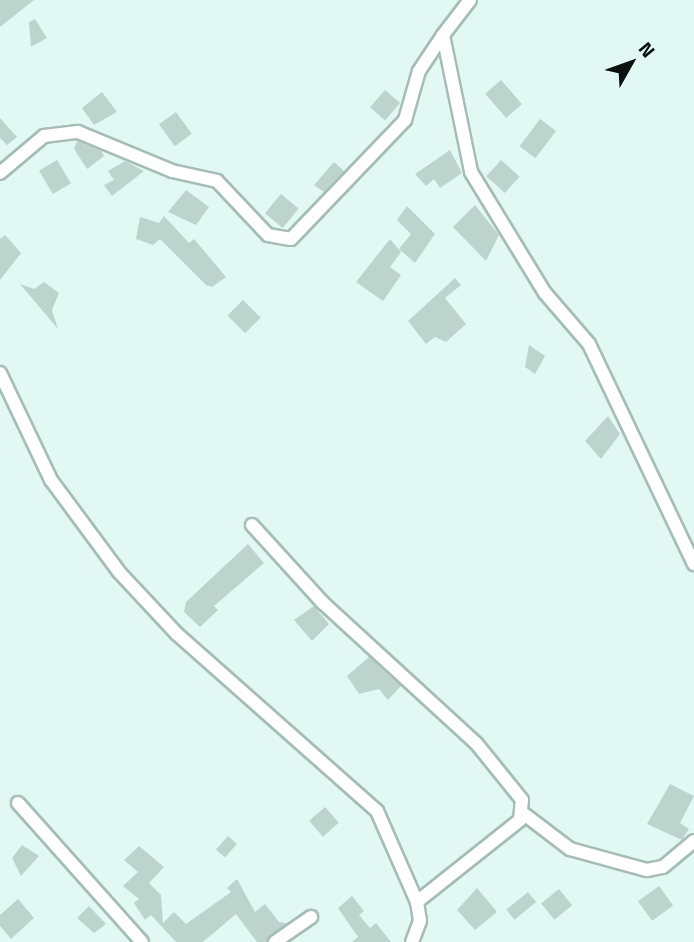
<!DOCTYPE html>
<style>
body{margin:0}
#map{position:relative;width:694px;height:942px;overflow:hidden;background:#e1f9f2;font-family:"Titillium Web",sans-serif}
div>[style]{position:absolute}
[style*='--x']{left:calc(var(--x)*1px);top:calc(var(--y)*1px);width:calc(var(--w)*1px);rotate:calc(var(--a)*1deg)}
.building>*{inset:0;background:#bdd4cd;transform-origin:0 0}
.roads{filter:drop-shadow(2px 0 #a6bcb6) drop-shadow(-2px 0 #a6bcb6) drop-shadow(0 2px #a6bcb6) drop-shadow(0 -2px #a6bcb6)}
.street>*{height:12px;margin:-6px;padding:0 6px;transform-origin:6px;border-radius:6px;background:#fff}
span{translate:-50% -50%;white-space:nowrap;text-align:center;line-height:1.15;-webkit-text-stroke:6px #e1f9f2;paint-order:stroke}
.north{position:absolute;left:596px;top:28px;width:70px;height:70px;-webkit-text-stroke:5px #e1f9f2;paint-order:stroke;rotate:50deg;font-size:19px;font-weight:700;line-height:28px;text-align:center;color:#0a110f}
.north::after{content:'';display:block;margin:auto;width:24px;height:32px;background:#0a110f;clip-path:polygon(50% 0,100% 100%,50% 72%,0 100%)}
</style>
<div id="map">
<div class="building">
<i style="clip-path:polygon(0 0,34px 0,0 27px)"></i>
<i style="clip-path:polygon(35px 19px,47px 38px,31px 47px,29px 22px)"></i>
<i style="left:501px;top:80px;width:32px;height:21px;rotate:49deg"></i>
<i style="left:385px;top:90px;width:20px;height:23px;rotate:41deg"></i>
<i style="clip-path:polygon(102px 92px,117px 112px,94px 125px,82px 108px)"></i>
<i style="left:176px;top:112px;width:27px;height:21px;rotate:54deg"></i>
<i style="clip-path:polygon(0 118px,17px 137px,7px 145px,0 138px)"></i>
<i style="left:540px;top:119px;width:20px;height:34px;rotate:37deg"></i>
<i style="clip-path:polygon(77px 141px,101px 151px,104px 156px,87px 169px,74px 149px)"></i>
<i style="clip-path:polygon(450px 150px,462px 173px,440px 188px,434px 179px,426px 186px,415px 174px)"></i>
<i style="left:57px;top:160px;width:27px;height:21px;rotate:59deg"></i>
<i style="left:501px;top:160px;width:25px;height:22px;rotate:42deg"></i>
<i style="clip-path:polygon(125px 161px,144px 171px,112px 196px,104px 185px,114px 180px,108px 171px)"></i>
<i style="clip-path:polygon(334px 162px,344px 171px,324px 192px,314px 185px)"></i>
<i style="clip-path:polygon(186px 190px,209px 207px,196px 225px,168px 212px)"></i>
<i style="left:281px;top:194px;width:23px;height:25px;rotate:40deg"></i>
<i style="clip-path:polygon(475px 205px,499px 235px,486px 261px,453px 227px)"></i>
<i style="clip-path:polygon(407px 206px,435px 234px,415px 263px,399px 249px,411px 234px,397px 220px)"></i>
<i style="clip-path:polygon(164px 216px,189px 243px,194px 239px,226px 277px,212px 287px,206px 285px,160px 239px,153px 245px,136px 239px,140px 217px,159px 223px)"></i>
<i style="clip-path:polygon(5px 235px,21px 253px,0 280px,0 239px)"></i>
<i style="clip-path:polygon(390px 239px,401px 252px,390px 267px,401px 275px,383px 301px,356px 282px)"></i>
<i style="clip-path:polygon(455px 278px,461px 285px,445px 298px,466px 324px,446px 342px,435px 337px,426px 344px,408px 321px)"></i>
<i style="clip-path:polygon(44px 282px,59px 293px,52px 310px,58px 329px,20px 284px,34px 289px)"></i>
<i style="left:243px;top:300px;width:25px;height:22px;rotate:45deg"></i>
<i style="clip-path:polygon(529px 345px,545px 356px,535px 374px,525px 367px)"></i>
<i style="clip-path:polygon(608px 416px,620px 434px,601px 459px,585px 441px)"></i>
<i style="clip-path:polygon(248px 544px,264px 563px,214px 606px,218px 610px,200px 627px,184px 612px,186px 602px)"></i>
<i style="clip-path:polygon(314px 606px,329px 624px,312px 641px,294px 620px)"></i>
<i style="clip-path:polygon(369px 657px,401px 686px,388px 700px,379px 689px,359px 694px,347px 676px)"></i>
<i style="clip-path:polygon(670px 784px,694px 796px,680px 823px,689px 829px,682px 840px,647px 824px)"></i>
<i style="left:325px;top:807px;width:21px;height:21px;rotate:49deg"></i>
<i style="left:228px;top:836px;width:12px;height:18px;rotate:42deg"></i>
<i style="clip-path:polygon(22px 845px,39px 856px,21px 876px,12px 858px)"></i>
<i style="clip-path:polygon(139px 846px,164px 867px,149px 883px,161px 895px,163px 923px,174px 912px,186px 924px,231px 892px,227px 888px,237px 879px,255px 912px,265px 904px,279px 922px,286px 923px,266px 942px,257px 942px,236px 914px,203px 942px,176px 942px,151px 915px,145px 920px,134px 903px,139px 899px,123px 886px,138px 872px,124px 860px)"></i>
<i style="left:659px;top:886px;width:24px;height:26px;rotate:54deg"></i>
<i style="clip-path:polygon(477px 888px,497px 912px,475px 930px,457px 910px)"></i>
<i style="left:559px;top:889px;width:21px;height:23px;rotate:51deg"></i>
<i style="left:528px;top:892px;width:13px;height:28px;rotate:51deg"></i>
<i style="clip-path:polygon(352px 896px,364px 911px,359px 915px,370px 928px,376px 923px,391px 942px,352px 942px,358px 937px,338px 908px)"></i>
<i style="clip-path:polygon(18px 899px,34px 918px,11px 939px,0 926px,0 915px)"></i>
<i style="clip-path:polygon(89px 906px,106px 924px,94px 933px,77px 918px)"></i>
</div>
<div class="roads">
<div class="street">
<i style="--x:470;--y:0;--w:44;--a:127.6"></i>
<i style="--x:443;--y:35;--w:140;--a:78.4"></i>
<i style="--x:471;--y:172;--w:142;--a:58.6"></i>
<i style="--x:545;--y:293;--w:67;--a:49.2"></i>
<i style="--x:589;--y:344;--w:244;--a:64.5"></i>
<i style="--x:0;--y:173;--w:57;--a:-40.1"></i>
<i style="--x:44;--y:136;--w:34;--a:-7"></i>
<i style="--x:78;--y:132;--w:102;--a:22.5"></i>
<i style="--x:172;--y:171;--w:46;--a:12.5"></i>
<i style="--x:217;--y:181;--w:74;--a:46.6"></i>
<i style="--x:268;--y:235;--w:23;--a:10"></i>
<i style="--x:291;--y:239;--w:165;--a:-46.2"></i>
<i style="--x:405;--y:120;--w:51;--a:-74.1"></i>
<i style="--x:419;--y:71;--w:43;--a:-56.3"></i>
<i style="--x:0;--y:373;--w:119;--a:64.5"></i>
<i style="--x:51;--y:480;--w:114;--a:53.5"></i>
<i style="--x:119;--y:572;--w:85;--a:46.9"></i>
<i style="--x:177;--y:634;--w:267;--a:41.5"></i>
<i style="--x:377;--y:811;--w:99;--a:66.3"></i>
<i style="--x:417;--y:902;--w:19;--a:81"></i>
<i style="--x:420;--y:921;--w:22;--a:111"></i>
<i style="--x:252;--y:525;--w:105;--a:47.7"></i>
<i style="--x:323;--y:603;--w:207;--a:42.5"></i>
<i style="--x:476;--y:743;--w:73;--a:51.1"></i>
<i style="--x:522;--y:800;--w:20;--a:96"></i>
<i style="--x:520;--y:820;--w:132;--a:141.5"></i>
<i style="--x:18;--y:803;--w:186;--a:48.3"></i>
<i style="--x:524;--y:814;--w:58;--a:37.3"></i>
<i style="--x:570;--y:849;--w:80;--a:15.3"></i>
<i style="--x:647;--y:870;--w:16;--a:-11"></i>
<i style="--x:663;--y:867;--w:40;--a:-40"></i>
<i style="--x:275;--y:942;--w:44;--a:-34.8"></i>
</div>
</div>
<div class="north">N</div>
</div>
